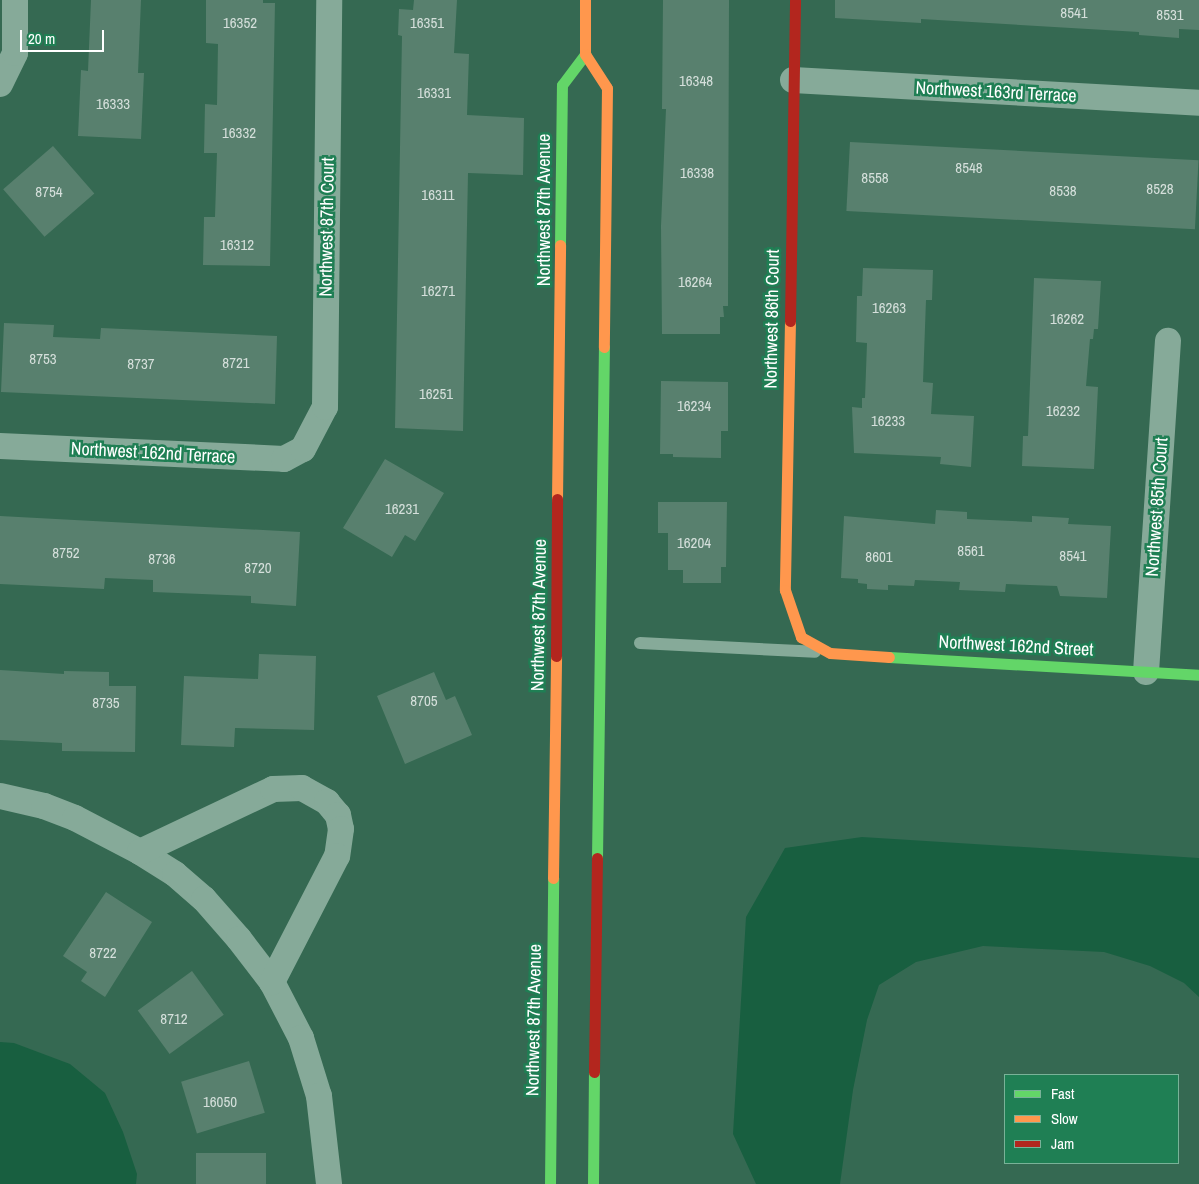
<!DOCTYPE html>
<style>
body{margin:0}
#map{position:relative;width:1199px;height:1184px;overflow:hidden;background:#356952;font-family:"Archivo Narrow",sans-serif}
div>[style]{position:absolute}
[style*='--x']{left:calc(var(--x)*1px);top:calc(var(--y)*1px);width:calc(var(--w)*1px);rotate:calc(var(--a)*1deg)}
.water>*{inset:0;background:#185f40}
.building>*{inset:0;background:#58806e;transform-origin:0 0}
.lane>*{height:12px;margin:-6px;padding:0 6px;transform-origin:6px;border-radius:6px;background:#86aa99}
.street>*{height:26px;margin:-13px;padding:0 13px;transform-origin:13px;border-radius:13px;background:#86aa99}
.fast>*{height:11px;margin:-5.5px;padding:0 5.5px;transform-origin:5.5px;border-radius:5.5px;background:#63d668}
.slow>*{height:11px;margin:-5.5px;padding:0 5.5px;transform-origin:5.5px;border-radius:5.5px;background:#ff974d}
.jam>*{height:11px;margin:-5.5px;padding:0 5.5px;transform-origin:5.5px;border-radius:5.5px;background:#b3261e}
span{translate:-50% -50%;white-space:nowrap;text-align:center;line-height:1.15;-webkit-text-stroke:5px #1f7f54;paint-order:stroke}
.number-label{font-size:15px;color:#d5dfdb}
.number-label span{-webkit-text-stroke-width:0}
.street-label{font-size:18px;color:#fff}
.legend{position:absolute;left:1004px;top:1074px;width:175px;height:90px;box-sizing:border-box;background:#1f7f54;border:1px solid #79b298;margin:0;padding:6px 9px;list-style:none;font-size:15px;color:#fff}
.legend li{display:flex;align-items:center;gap:10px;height:25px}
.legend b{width:25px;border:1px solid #79b298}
.scale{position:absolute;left:20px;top:30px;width:84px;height:22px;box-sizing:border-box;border:2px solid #fff;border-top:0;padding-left:6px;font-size:15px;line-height:18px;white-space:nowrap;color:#fff;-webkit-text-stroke:4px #1f7f54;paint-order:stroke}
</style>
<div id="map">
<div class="water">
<i style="clip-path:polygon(862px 837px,1199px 858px,1199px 997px,1184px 983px,1150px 966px,1104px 952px,983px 946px,916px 962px,879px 985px,867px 1020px,853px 1090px,840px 1184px,756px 1184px,733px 1134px,746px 917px,785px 848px)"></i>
<i style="clip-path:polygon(0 1042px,14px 1043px,70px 1064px,105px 1093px,123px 1132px,137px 1174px,136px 1184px,0 1184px)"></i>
</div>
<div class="building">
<i style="clip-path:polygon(91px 0,141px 0,138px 73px,144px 73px,141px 139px,78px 136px,81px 70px,88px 71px)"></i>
<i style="clip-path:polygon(206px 0,263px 0,263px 3px,275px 3px,270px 266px,203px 265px,204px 217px,215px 217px,217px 153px,204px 153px,205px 104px,217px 105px,218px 44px,206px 43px)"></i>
<i style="clip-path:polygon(414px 0,457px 0,454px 53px,469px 54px,467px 115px,524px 118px,523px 175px,468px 173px,463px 431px,395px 428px,402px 36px,398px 35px,399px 9px,413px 10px)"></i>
<i style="clip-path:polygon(663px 0,729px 0,728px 306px,723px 306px,724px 317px,720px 317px,720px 334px,662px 334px,661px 226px,666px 109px,662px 109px)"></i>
<i style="clip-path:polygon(835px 0,1199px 0,1199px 30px,1179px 29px,1179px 38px,1139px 35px,1139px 32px,921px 19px,921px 23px,835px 18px)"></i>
<i style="left:850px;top:142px;width:349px;height:69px;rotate:3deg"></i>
<i style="left:53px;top:146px;width:63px;height:66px;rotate:49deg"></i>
<i style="clip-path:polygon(863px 268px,933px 270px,932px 300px,926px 300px,923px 382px,933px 383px,931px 414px,974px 416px,971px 467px,940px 464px,941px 457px,854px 453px,852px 407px,862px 408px,862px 398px,865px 398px,867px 343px,856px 342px,857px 296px,862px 296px)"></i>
<i style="clip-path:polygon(1034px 278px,1101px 281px,1098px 329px,1094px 329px,1093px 339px,1090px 339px,1086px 386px,1098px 387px,1094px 469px,1022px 466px,1023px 436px,1028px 436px)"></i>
<i style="clip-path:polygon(4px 323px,54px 325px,53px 337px,100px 339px,101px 328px,277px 336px,275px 404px,1px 392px)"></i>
<i style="clip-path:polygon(661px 381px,728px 382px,728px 431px,721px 431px,721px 458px,673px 457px,673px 454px,660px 454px)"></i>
<i style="clip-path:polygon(385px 459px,444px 493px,415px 541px,405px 535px,392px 557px,343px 528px)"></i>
<i style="clip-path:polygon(658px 502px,727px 502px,726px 567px,721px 567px,721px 583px,683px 583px,683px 570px,668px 570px,668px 533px,658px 533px)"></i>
<i style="clip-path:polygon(936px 510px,967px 512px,967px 519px,1032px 522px,1032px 516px,1069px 518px,1068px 524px,1111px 526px,1107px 598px,1060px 596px,1057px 586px,1006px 584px,1005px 592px,959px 590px,960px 582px,915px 580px,914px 586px,888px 585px,888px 590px,867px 589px,867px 584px,858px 583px,858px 579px,841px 578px,844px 516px,935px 524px)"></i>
<i style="clip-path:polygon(0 516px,300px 532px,296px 606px,251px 603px,251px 596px,153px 592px,153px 580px,105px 578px,104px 589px,0 584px)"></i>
<i style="clip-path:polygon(259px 654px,316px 656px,314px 730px,235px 728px,234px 747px,181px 745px,184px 676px,258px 679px)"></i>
<i style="clip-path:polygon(0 670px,64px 674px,64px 671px,109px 672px,109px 686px,136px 686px,135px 752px,62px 751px,62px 743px,0 740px)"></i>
<i style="clip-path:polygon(434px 672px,446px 700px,455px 696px,472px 735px,405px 764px,377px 696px)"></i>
<i style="clip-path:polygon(106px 892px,152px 922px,105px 997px,81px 981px,87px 972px,63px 956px)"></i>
<i style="left:192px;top:971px;width:54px;height:67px;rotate:54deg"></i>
<i style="left:249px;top:1061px;width:54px;height:71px;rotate:73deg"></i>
<i style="left:196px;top:1153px;width:70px;height:31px"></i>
</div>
<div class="lane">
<i style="--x:640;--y:643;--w:175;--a:2.9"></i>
</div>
<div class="street">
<i style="--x:793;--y:80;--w:407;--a:3.2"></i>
<i style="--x:0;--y:84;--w:34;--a:-64"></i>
<i style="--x:15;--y:53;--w:53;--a:-90"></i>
<i style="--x:0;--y:446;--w:284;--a:2.6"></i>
<i style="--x:284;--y:459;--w:21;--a:-28"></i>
<i style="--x:303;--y:449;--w:47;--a:-62.4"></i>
<i style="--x:325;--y:407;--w:407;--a:-89.4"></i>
<i style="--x:1146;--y:672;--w:332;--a:-86.2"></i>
<i style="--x:0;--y:796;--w:45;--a:12.8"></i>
<i style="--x:44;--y:806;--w:33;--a:21"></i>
<i style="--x:75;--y:818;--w:73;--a:27.6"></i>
<i style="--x:140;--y:852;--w:41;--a:32.2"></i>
<i style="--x:175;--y:874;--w:38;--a:41"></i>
<i style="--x:204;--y:899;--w:53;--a:48.8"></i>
<i style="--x:239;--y:939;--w:54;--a:52.5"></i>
<i style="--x:272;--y:982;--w:63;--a:62.6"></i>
<i style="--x:301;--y:1038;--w:61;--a:72.8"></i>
<i style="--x:319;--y:1096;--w:89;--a:83.5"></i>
<i style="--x:140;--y:852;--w:147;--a:-25.3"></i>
<i style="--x:273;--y:789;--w:29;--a:-2"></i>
<i style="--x:302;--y:788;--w:29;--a:29"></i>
<i style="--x:327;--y:802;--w:17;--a:50"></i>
<i style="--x:338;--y:815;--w:14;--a:78"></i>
<i style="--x:341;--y:829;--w:27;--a:98"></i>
<i style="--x:337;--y:856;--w:142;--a:117.3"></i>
</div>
<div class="fast">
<i style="--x:560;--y:245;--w:160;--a:-89.3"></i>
<i style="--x:562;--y:85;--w:39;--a:-53"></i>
<i style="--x:889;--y:657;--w:311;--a:3.3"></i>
<i style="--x:597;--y:858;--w:511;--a:-89.22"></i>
<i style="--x:550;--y:1184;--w:306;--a:-89.4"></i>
<i style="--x:593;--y:1184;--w:112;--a:-89.5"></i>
</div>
<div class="slow">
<i style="--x:585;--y:0;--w:54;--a:90"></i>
<i style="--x:585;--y:54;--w:40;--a:57.1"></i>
<i style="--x:607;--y:88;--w:259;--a:90.7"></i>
<i style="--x:790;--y:321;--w:269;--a:91.1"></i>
<i style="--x:785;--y:590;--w:50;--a:71.2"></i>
<i style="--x:801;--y:637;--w:33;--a:29"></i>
<i style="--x:830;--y:653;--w:59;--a:3.9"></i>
<i style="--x:557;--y:499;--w:254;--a:-89.3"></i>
<i style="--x:553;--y:878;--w:222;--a:-89.2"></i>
</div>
<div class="jam">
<i style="--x:790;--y:321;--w:321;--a:-89.1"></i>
<i style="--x:556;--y:656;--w:157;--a:-89.6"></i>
<i style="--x:594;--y:1072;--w:214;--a:-89.2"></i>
</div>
<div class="number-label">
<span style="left:1074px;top:13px">8541</span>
<span style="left:1170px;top:15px">8531</span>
<span style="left:240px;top:23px">16352</span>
<span style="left:427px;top:23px">16351</span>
<span style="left:696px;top:81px">16348</span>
<span style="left:434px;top:93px">16331</span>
<span style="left:113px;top:104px">16333</span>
<span style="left:239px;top:133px">16332</span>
<span style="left:969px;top:168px">8548</span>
<span style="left:697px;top:173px">16338</span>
<span style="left:875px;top:178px">8558</span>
<span style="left:1160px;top:189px">8528</span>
<span style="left:1063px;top:191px">8538</span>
<span style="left:49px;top:192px">8754</span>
<span style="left:438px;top:195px">16311</span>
<span style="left:237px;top:245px">16312</span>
<span style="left:695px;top:282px">16264</span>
<span style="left:438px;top:291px">16271</span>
<span style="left:889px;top:308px">16263</span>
<span style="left:1067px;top:319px">16262</span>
<span style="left:43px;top:359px">8753</span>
<span style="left:236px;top:363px">8721</span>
<span style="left:141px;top:364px">8737</span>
<span style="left:436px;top:394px">16251</span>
<span style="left:694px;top:406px">16234</span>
<span style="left:1063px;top:411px">16232</span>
<span style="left:888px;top:421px">16233</span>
<span style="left:402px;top:509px">16231</span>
<span style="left:694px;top:543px">16204</span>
<span style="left:971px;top:551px">8561</span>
<span style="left:66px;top:553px">8752</span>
<span style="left:1073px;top:556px">8541</span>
<span style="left:879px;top:557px">8601</span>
<span style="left:162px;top:559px">8736</span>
<span style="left:258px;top:568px">8720</span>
<span style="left:424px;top:701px">8705</span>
<span style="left:106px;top:703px">8735</span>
<span style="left:103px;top:953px">8722</span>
<span style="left:174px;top:1019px">8712</span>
<span style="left:220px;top:1102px">16050</span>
</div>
<div class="street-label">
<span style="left:996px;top:92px;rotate:3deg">Northwest 163rd Terrace</span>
<span style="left:544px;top:210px;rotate:-90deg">Northwest 87th Avenue</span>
<span style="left:327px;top:227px;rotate:-89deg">Northwest 87th Court</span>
<span style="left:772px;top:319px;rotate:-89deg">Northwest 86th Court</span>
<span style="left:153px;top:453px;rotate:3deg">Northwest 162nd Terrace</span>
<span style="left:1157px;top:507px;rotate:-86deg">Northwest 85th Court</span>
<span style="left:539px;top:615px;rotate:-89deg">Northwest 87th Avenue</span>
<span style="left:1016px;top:646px;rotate:3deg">Northwest 162nd Street</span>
<span style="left:534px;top:1020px;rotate:-89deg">Northwest 87th Avenue</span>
</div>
<ul class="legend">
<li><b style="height:6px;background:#63d668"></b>Fast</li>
<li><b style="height:6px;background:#ff974d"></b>Slow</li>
<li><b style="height:6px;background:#b3261e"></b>Jam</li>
</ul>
<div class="scale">20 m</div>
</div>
